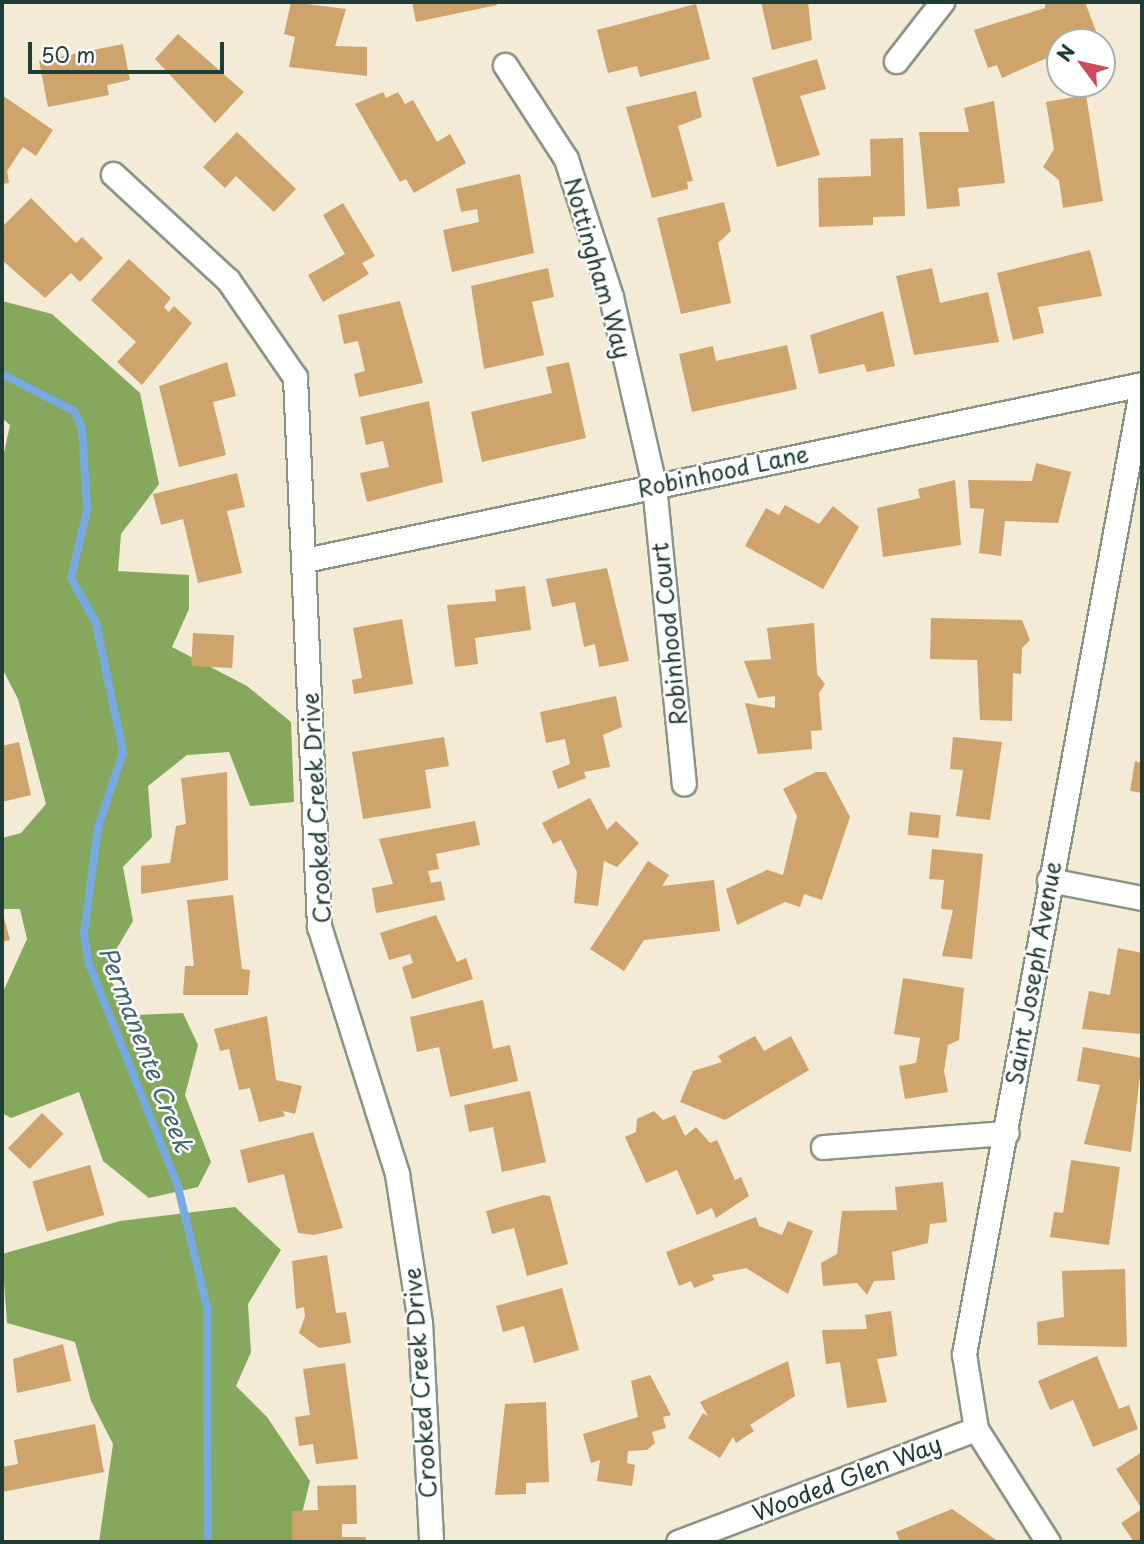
<!DOCTYPE html>
<style>
body{margin:0}
#map{position:relative;width:1144px;height:1544px;overflow:hidden;background:#f3ebd6;font-family:"Playpen Sans",sans-serif}
div>[style]{position:absolute}
[style*='--x']{left:calc(var(--x)*1px);top:calc(var(--y)*1px);width:calc(var(--w)*1px);rotate:calc(var(--a)*1deg)}
.forest>*{inset:0;background:#85a85c}
.stream>*{height:8px;margin:-4px;padding:0 4px;transform-origin:4px;border-radius:4px;background:#77aae3}
.building>*{inset:0;background:#cea36c;transform-origin:0 0}
.roads{filter:drop-shadow(2px 0 #899485) drop-shadow(-2px 0 #899485) drop-shadow(0 2px #899485) drop-shadow(0 -2px #899485)}
.street>*{height:23px;margin:-11.5px;padding:0 11.5px;transform-origin:11.5px;border-radius:11.5px;background:#fff}
span{translate:-50% -50%;white-space:nowrap;text-align:center;line-height:1.15;-webkit-text-stroke:5px #fff;paint-order:stroke}
.street-label{font-size:23px;color:#1f3d34}
.water-label{font-size:24px;color:#3e6371;font-style:italic}
.frame{position:absolute;inset:0;border:4px solid #1f3d34;pointer-events:none}
.north{position:absolute;left:1046px;top:28px;width:70px;height:70px;box-sizing:border-box;background:#fff;border:2px solid #a5b1ae;border-radius:50%;rotate:303deg;font-size:19px;font-weight:700;line-height:28px;text-align:center;color:#1f3d34}
.north::after{content:'';display:block;margin:auto;width:24px;height:32px;background:#d1495b;clip-path:polygon(50% 0,100% 100%,50% 72%,0 100%)}
.scale{position:absolute;left:28px;top:42px;width:196px;height:32px;box-sizing:border-box;border:4px solid #1f3d34;border-top:0;padding-left:9px;font-size:21px;line-height:24px;white-space:nowrap;color:#1f3d34;-webkit-text-stroke:5px #fff;paint-order:stroke}
</style>
<div id="map">
<div class="forest">
<i style="clip-path:polygon(2px 301px,52px 314px,140px 393px,159px 484px,121px 534px,118px 571px,189px 575px,189px 609px,172px 647px,247px 686px,291px 722px,294px 802px,250px 806px,229px 752px,187px 755px,148px 786px,152px 837px,123px 867px,133px 921px,104px 970px,133px 1015px,183px 1013px,198px 1045px,185px 1095px,211px 1162px,198px 1187px,149px 1198px,103px 1161px,79px 1092px,11px 1118px,2px 1113px,2px 994px,27px 939px,20px 909px,2px 909px,2px 838px,21px 833px,46px 804px,18px 699px,2px 668px,2px 462px,10px 425px,2px 418px)"></i>
<i style="clip-path:polygon(235px 1207px,281px 1250px,248px 1304px,251px 1352px,236px 1386px,267px 1417px,310px 1481px,295px 1542px,99px 1542px,113px 1444px,91px 1401px,75px 1342px,7px 1323px,2px 1254px,120px 1221px)"></i>
</div>
<div class="stream">
<i style="--x:2;--y:374;--w:81;--a:27.2"></i>
<i style="--x:74;--y:411;--w:19;--a:65"></i>
<i style="--x:82;--y:428;--w:82;--a:86.5"></i>
<i style="--x:87;--y:510;--w:70;--a:103.2"></i>
<i style="--x:71;--y:578;--w:51;--a:60.9"></i>
<i style="--x:96;--y:623;--w:132;--a:78.2"></i>
<i style="--x:123;--y:752;--w:79;--a:108.4"></i>
<i style="--x:98;--y:827;--w:108;--a:97.5"></i>
<i style="--x:84;--y:934;--w:30;--a:81"></i>
<i style="--x:89;--y:964;--w:240;--a:68.2"></i>
<i style="--x:178;--y:1187;--w:124;--a:76.5"></i>
<i style="--x:207;--y:1308;--w:234;--a:89.8"></i>
</div>
<div class="building">
<i style="clip-path:polygon(291px 2px,346px 9px,335px 46px,367px 47px,367px 76px,289px 67px,295px 37px,284px 34px)"></i>
<i style="clip-path:polygon(412px 2px,497px 2px,497px 5px,416px 22px)"></i>
<i style="clip-path:polygon(761px 2px,808px 2px,812px 40px,772px 50px)"></i>
<i style="clip-path:polygon(1045px 2px,1085px 2px,1100px 42px,1060px 42px,1060px 52px,1002px 78px,997px 65px,988px 68px,974px 30px,1045px 8px)"></i>
<i style="clip-path:polygon(696px 4px,710px 59px,640px 77px,637px 66px,608px 73px,597px 30px)"></i>
<i style="clip-path:polygon(178px 34px,244px 92px,215px 123px,155px 59px)"></i>
<i style="clip-path:polygon(123px 44px,130px 80px,107px 85px,109px 95px,48px 107px,39px 61px)"></i>
<i style="clip-path:polygon(817px 59px,826px 89px,800px 96px,820px 155px,777px 167px,752px 78px)"></i>
<i style="clip-path:polygon(696px 91px,702px 117px,678px 126px,693px 181px,687px 182px,688px 189px,652px 198px,626px 107px)"></i>
<i style="clip-path:polygon(383px 92px,386px 98px,398px 92px,405px 104px,413px 100px,437px 142px,450px 134px,466px 163px,414px 193px,406px 179px,400px 182px,355px 104px)"></i>
<i style="clip-path:polygon(2px 95px,53px 130px,36px 156px,23px 147px,7px 171px,9px 183px,2px 184px)"></i>
<i style="clip-path:polygon(1086px 95px,1103px 201px,1063px 208px,1059px 180px,1043px 167px,1054px 149px,1046px 102px)"></i>
<i style="clip-path:polygon(994px 101px,1005px 183px,958px 188px,960px 206px,927px 209px,919px 132px,969px 132px,964px 108px)"></i>
<i style="clip-path:polygon(237px 132px,296px 189px,274px 212px,236px 176px,225px 188px,203px 167px)"></i>
<i style="clip-path:polygon(903px 138px,905px 216px,873px 217px,873px 225px,819px 227px,818px 178px,871px 176px,870px 139px)"></i>
<i style="clip-path:polygon(520px 174px,534px 253px,452px 272px,443px 230px,479px 222px,477px 209px,461px 212px,456px 189px)"></i>
<i style="clip-path:polygon(31px 198px,76px 243px,82px 237px,103px 258px,80px 282px,71px 273px,45px 298px,2px 260px,2px 227px)"></i>
<i style="clip-path:polygon(724px 202px,731px 231px,718px 243px,731px 303px,681px 314px,657px 218px)"></i>
<i style="clip-path:polygon(343px 203px,375px 256px,362px 263px,369px 274px,323px 302px,308px 275px,345px 254px,323px 215px)"></i>
<i style="clip-path:polygon(1090px 250px,1102px 296px,1038px 307px,1044px 333px,1013px 340px,997px 273px)"></i>
<i style="clip-path:polygon(129px 259px,171px 298px,164px 307px,169px 312px,174px 306px,192px 323px,142px 385px,117px 362px,136px 342px,91px 300px)"></i>
<i style="clip-path:polygon(548px 268px,554px 297px,532px 302px,544px 355px,484px 369px,471px 286px)"></i>
<i style="clip-path:polygon(932px 268px,940px 303px,988px 292px,999px 342px,914px 355px,896px 276px)"></i>
<i style="clip-path:polygon(400px 301px,423px 383px,359px 397px,354px 374px,365px 371px,358px 341px,344px 344px,338px 315px)"></i>
<i style="clip-path:polygon(883px 311px,895px 366px,867px 372px,864px 364px,819px 374px,810px 335px)"></i>
<i style="clip-path:polygon(787px 345px,797px 389px,692px 412px,679px 354px,713px 346px,716px 361px)"></i>
<i style="clip-path:polygon(227px 362px,236px 396px,213px 402px,226px 455px,179px 467px,159px 386px)"></i>
<i style="clip-path:polygon(569px 362px,586px 438px,482px 462px,471px 412px,552px 393px,546px 367px)"></i>
<i style="clip-path:polygon(429px 401px,443px 482px,367px 502px,360px 473px,389px 467px,383px 441px,366px 445px,360px 417px)"></i>
<i style="clip-path:polygon(1036px 463px,1071px 472px,1058px 523px,1005px 521px,1001px 556px,979px 553px,984px 509px,970px 508px,968px 480px,1032px 481px)"></i>
<i style="clip-path:polygon(237px 473px,245px 507px,227px 511px,242px 573px,198px 583px,183px 519px,161px 525px,153px 494px)"></i>
<i style="clip-path:polygon(955px 480px,961px 545px,883px 557px,877px 508px,920px 498px,918px 489px)"></i>
<i style="clip-path:polygon(785px 505px,819px 524px,833px 506px,859px 527px,823px 589px,745px 546px,766px 508px,779px 515px)"></i>
<i style="clip-path:polygon(607px 568px,629px 661px,599px 667px,595px 644px,584px 647px,575px 602px,552px 607px,546px 579px)"></i>
<i style="clip-path:polygon(525px 586px,531px 630px,475px 638px,478px 664px,455px 667px,447px 605px,496px 601px,495px 590px)"></i>
<i style="clip-path:polygon(931px 618px,1022px 620px,1030px 640px,1022px 648px,1021px 674px,1013px 673px,1012px 721px,980px 720px,977px 660px,930px 659px)"></i>
<i style="clip-path:polygon(402px 619px,413px 684px,354px 694px,352px 680px,362px 678px,353px 628px)"></i>
<i style="clip-path:polygon(814px 623px,817px 674px,825px 684px,819px 693px,822px 730px,811px 731px,812px 749px,758px 754px,745px 703px,775px 708px,775px 696px,758px 698px,744px 661px,771px 659px,767px 628px)"></i>
<i style="left:193px;top:633px;width:41px;height:33px;rotate:3deg"></i>
<i style="clip-path:polygon(616px 696px,622px 727px,603px 735px,610px 767px,584px 772px,586px 778px,558px 789px,552px 771px,570px 764px,565px 739px,546px 743px,540px 712px)"></i>
<i style="clip-path:polygon(444px 737px,449px 766px,425px 770px,431px 808px,363px 819px,352px 752px)"></i>
<i style="clip-path:polygon(953px 737px,1002px 742px,990px 820px,956px 816px,963px 770px,950px 769px)"></i>
<i style="clip-path:polygon(19px 742px,31px 795px,2px 802px,2px 746px)"></i>
<i style="clip-path:polygon(1135px 761px,1142px 763px,1142px 793px,1130px 791px)"></i>
<i style="clip-path:polygon(227px 772px,228px 880px,141px 894px,141px 866px,170px 863px,176px 826px,186px 824px,181px 778px)"></i>
<i style="clip-path:polygon(816px 772px,826px 772px,850px 817px,822px 900px,804px 894px,800px 907px,785px 902px,737px 925px,726px 889px,767px 870px,783px 875px,797px 816px,783px 789px)"></i>
<i style="clip-path:polygon(590px 798px,607px 830px,616px 821px,639px 843px,617px 867px,604px 861px,598px 906px,574px 903px,577px 872px,561px 840px,553px 844px,542px 823px)"></i>
<i style="left:910px;top:812px;width:31px;height:23px;rotate:6deg"></i>
<i style="clip-path:polygon(475px 821px,480px 845px,436px 854px,439px 869px,428px 871px,431px 883px,441px 881px,445px 900px,376px 913px,372px 888px,393px 884px,379px 839px)"></i>
<i style="clip-path:polygon(932px 849px,983px 854px,972px 959px,942px 956px,953px 910px,941px 909px,944px 880px,929px 879px)"></i>
<i style="clip-path:polygon(648px 861px,669px 875px,662px 886px,714px 880px,720px 931px,644px 940px,624px 971px,590px 949px)"></i>
<i style="clip-path:polygon(233px 895px,242px 969px,250px 970px,248px 995px,183px 995px,185px 966px,194px 966px,187px 900px)"></i>
<i style="clip-path:polygon(2px 910px,10px 940px,2px 942px)"></i>
<i style="clip-path:polygon(436px 915px,457px 962px,466px 958px,473px 979px,412px 999px,402px 967px,413px 963px,410px 954px,389px 960px,380px 933px)"></i>
<i style="clip-path:polygon(1118px 948px,1142px 953px,1142px 1034px,1082px 1029px,1089px 991px,1110px 995px)"></i>
<i style="clip-path:polygon(903px 978px,964px 988px,959px 1040px,948px 1045px,944px 1071px,948px 1092px,905px 1099px,899px 1066px,916px 1063px,920px 1038px,894px 1034px)"></i>
<i style="clip-path:polygon(483px 1000px,493px 1049px,510px 1045px,518px 1081px,450px 1097px,439px 1047px,417px 1052px,410px 1017px)"></i>
<i style="clip-path:polygon(267px 1016px,276px 1080px,302px 1086px,295px 1114px,283px 1111px,285px 1116px,259px 1122px,250px 1088px,239px 1090px,229px 1049px,220px 1051px,214px 1029px)"></i>
<i style="clip-path:polygon(755px 1036px,764px 1051px,791px 1036px,809px 1070px,725px 1120px,680px 1102px,693px 1071px,722px 1062px,718px 1056px)"></i>
<i style="clip-path:polygon(1083px 1047px,1142px 1058px,1131px 1152px,1084px 1144px,1100px 1085px,1077px 1081px)"></i>
<i style="clip-path:polygon(530px 1091px,546px 1162px,502px 1172px,493px 1127px,469px 1132px,464px 1105px)"></i>
<i style="clip-path:polygon(654px 1111px,663px 1120px,675px 1115px,685px 1136px,696px 1127px,710px 1143px,717px 1140px,735px 1180px,741px 1177px,749px 1196px,716px 1218px,712px 1208px,697px 1215px,677px 1170px,646px 1183px,625px 1137px,636px 1132px,637px 1119px)"></i>
<i style="left:42px;top:1113px;width:30px;height:49px;rotate:44deg"></i>
<i style="clip-path:polygon(313px 1132px,343px 1228px,314px 1235px,298px 1233px,284px 1174px,248px 1183px,240px 1150px)"></i>
<i style="clip-path:polygon(1071px 1160px,1120px 1167px,1109px 1245px,1050px 1237px,1054px 1212px,1063px 1213px)"></i>
<i style="left:90px;top:1165px;width:52px;height:60px;rotate:74deg"></i>
<i style="clip-path:polygon(943px 1182px,947px 1222px,930px 1224px,928px 1243px,892px 1252px,895px 1280px,874px 1281px,867px 1295px,857px 1283px,823px 1286px,821px 1263px,837px 1254px,842px 1211px,897px 1210px,895px 1187px)"></i>
<i style="clip-path:polygon(543px 1195px,550px 1196px,568px 1264px,527px 1276px,514px 1228px,492px 1234px,486px 1211px)"></i>
<i style="clip-path:polygon(756px 1217px,759px 1226px,782px 1235px,788px 1221px,813px 1231px,788px 1294px,746px 1268px,712px 1275px,714px 1280px,694px 1288px,691px 1281px,679px 1286px,666px 1252px)"></i>
<i style="clip-path:polygon(327px 1255px,336px 1313px,346px 1312px,351px 1343px,319px 1348px,299px 1333px,305px 1316px,304px 1307px,296px 1309px,292px 1261px)"></i>
<i style="clip-path:polygon(1125px 1269px,1127px 1347px,1038px 1345px,1037px 1322px,1064px 1317px,1062px 1271px)"></i>
<i style="clip-path:polygon(562px 1288px,579px 1350px,534px 1363px,524px 1326px,503px 1332px,496px 1306px)"></i>
<i style="clip-path:polygon(891px 1311px,897px 1356px,877px 1359px,887px 1402px,847px 1408px,840px 1362px,826px 1364px,822px 1330px,867px 1329px,865px 1315px)"></i>
<i style="clip-path:polygon(63px 1344px,71px 1381px,17px 1393px,13px 1359px)"></i>
<i style="clip-path:polygon(1097px 1356px,1119px 1409px,1129px 1405px,1138px 1429px,1093px 1447px,1073px 1400px,1050px 1410px,1038px 1381px)"></i>
<i style="clip-path:polygon(788px 1361px,795px 1396px,750px 1425px,754px 1431px,736px 1443px,733px 1437px,720px 1458px,688px 1438px,703px 1413px,708px 1416px,700px 1402px)"></i>
<i style="clip-path:polygon(345px 1363px,358px 1459px,316px 1464px,313px 1444px,299px 1446px,295px 1417px,310px 1415px,303px 1369px)"></i>
<i style="clip-path:polygon(650px 1375px,671px 1415px,663px 1417px,666px 1428px,652px 1432px,655px 1443px,647px 1450px,628px 1451px,627px 1463px,635px 1465px,632px 1486px,597px 1481px,600px 1460px,591px 1463px,583px 1434px,638px 1417px,631px 1381px)"></i>
<i style="clip-path:polygon(546px 1402px,549px 1482px,526px 1483px,526px 1494px,495px 1495px,505px 1404px)"></i>
<i style="clip-path:polygon(95px 1424px,104px 1472px,2px 1492px,2px 1467px,18px 1464px,14px 1440px)"></i>
<i style="clip-path:polygon(1142px 1452px,1142px 1542px,1134px 1542px,1121px 1523px,1142px 1509px,1116px 1469px)"></i>
<i style="clip-path:polygon(356px 1485px,357px 1524px,342px 1524px,342px 1537px,366px 1537px,366px 1542px,292px 1540px,292px 1511px,318px 1510px,317px 1486px)"></i>
<i style="clip-path:polygon(952px 1509px,999px 1542px,900px 1542px,896px 1532px)"></i>
</div>
<div class="roads">
<div class="street">
<i style="--x:896;--y:61;--w:75;--a:-52.1"></i>
<i style="--x:505;--y:65;--w:112;--a:57"></i>
<i style="--x:566;--y:159;--w:145;--a:71.9"></i>
<i style="--x:611;--y:297;--w:193;--a:77.1"></i>
<i style="--x:654;--y:485;--w:300;--a:84.3"></i>
<i style="--x:113;--y:174;--w:156;--a:42.7"></i>
<i style="--x:228;--y:280;--w:118;--a:55.4"></i>
<i style="--x:295;--y:377;--w:550;--a:87.5"></i>
<i style="--x:319;--y:926;--w:260;--a:72.5"></i>
<i style="--x:397;--y:1174;--w:150;--a:81.2"></i>
<i style="--x:420;--y:1322;--w:220;--a:87.1"></i>
<i style="--x:305;--y:560;--w:855;--a:-11.87"></i>
<i style="--x:1049;--y:880;--w:95;--a:11"></i>
<i style="--x:823;--y:1147;--w:184;--a:-4.4"></i>
<i style="--x:678;--y:1542;--w:319;--a:-20.8"></i>
<i style="--x:1048;--y:1542;--w:134;--a:-122.5"></i>
<i style="--x:976;--y:1429;--w:76;--a:-99.1"></i>
<i style="--x:964;--y:1354;--w:984;--a:-79.58"></i>
</div>
</div>
<div class="street-label">
<span style="left:598px;top:268px;rotate:74deg">Nottingham Way</span>
<span style="left:723px;top:471px;rotate:-12deg">Robinhood Lane</span>
<span style="left:669px;top:634px;rotate:-96deg">Robinhood Court</span>
<span style="left:316px;top:808px;rotate:-93deg">Crooked Creek Drive</span>
<span style="left:1033px;top:973px;rotate:-80deg">Saint Joseph Avenue</span>
<span style="left:420px;top:1383px;rotate:-94deg">Crooked Creek Drive</span>
<span style="left:847px;top:1478px;rotate:-21deg">Wooded Glen Way</span>
</div>
<div class="water-label">
<span style="left:146px;top:1049px;rotate:69deg">Permanente Creek</span>
</div>
<div class="frame"></div>
<div class="north">N</div>
<div class="scale">50 m</div>
</div>
